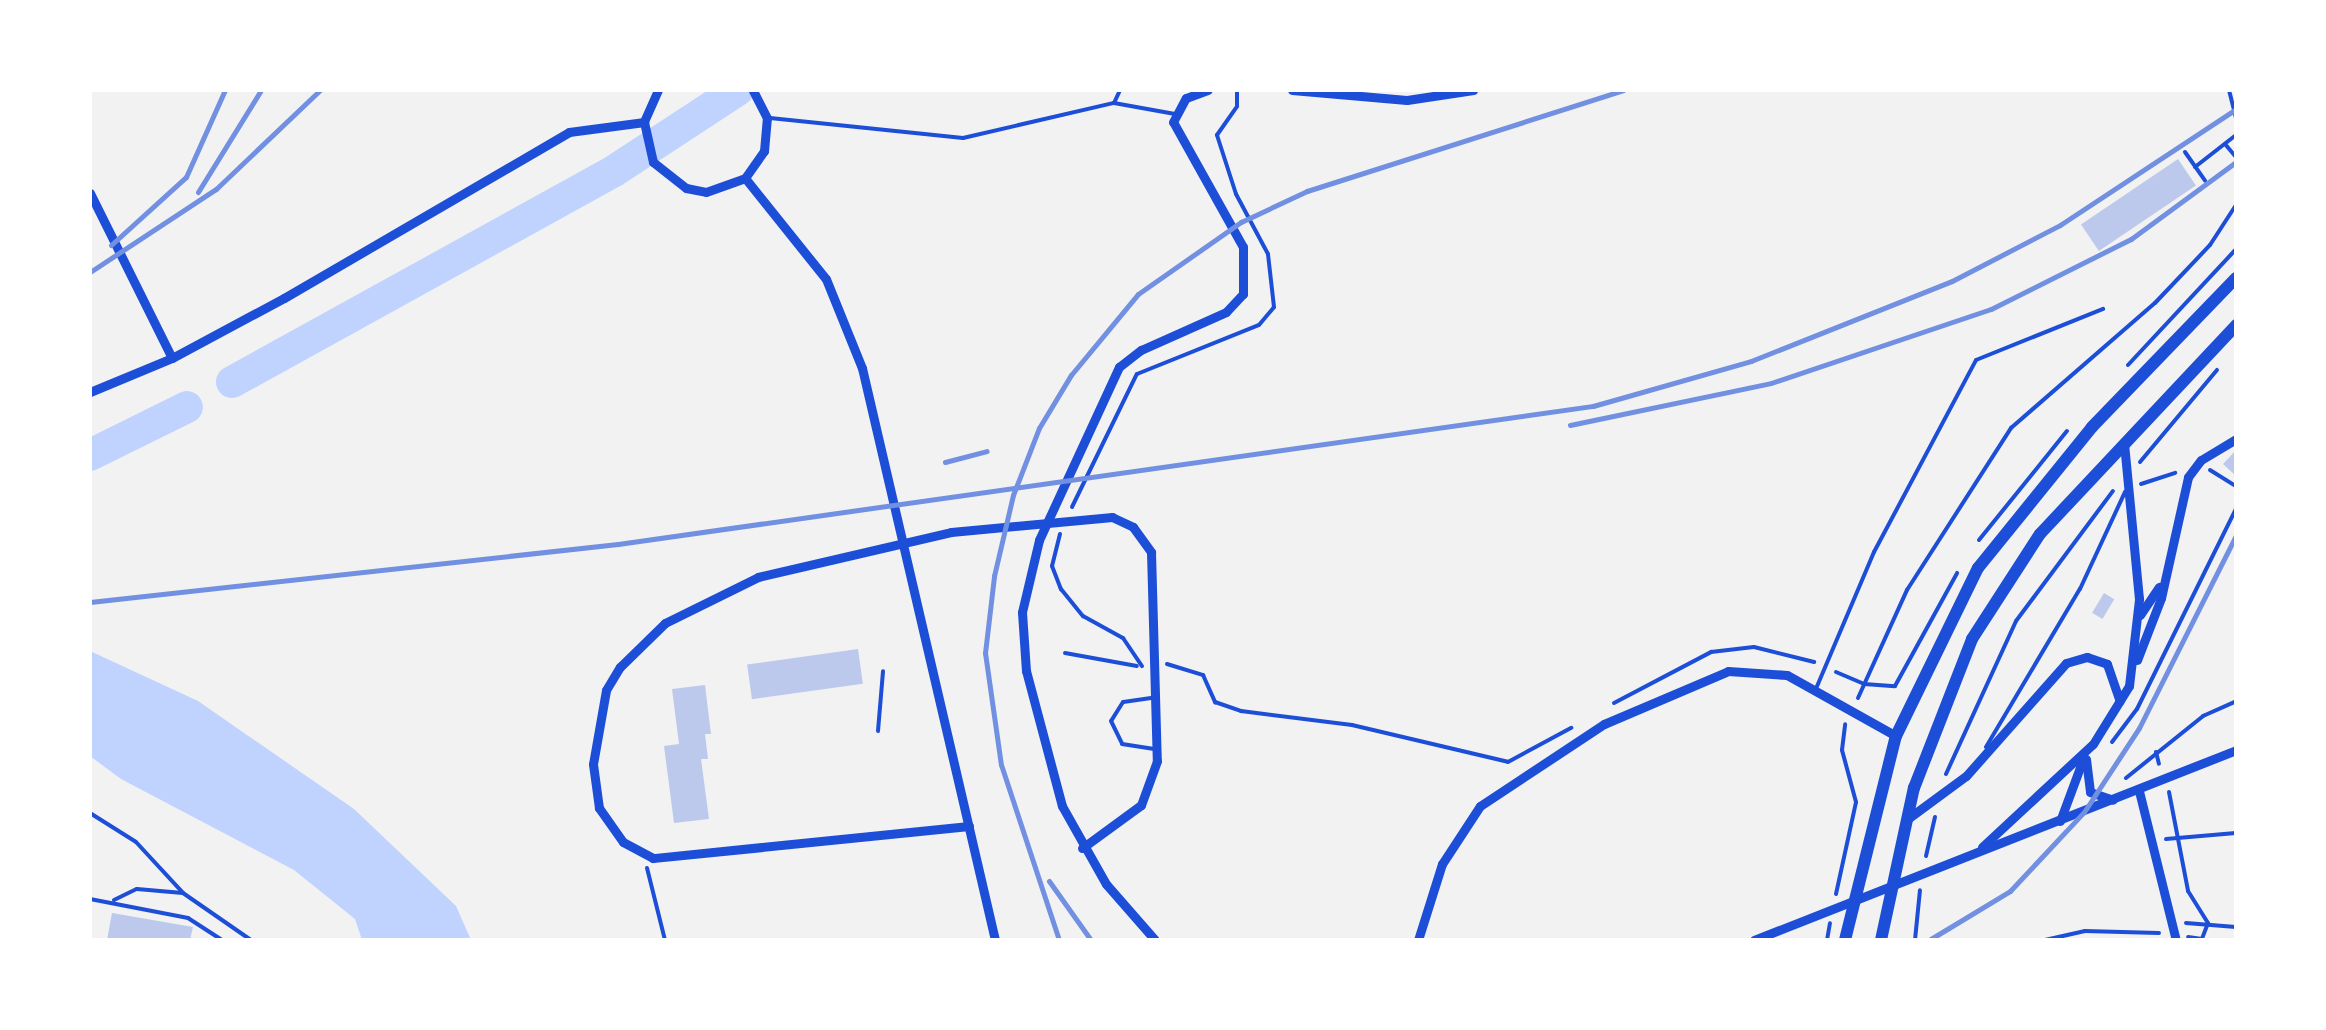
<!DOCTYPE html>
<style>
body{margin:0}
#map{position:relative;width:2326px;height:1030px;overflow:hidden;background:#f2f2f2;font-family:Barlow,sans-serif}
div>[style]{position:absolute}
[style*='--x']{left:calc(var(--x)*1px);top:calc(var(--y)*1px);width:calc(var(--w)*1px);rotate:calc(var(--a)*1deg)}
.water>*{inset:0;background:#bfd3fe}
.river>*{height:32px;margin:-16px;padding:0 16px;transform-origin:16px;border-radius:16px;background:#bfd3fe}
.building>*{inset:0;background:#bdc9ec;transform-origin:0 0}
.path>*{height:4px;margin:-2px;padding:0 2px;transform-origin:2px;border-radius:2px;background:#1d4ed8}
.service>*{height:4px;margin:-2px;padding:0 2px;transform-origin:2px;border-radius:2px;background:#1d4ed8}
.minor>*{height:9px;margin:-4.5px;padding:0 4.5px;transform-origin:4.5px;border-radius:4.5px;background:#1d4ed8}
.primary>*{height:12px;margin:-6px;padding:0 6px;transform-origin:6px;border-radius:6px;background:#1d4ed8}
.rail>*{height:5px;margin:-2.5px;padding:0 2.5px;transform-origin:2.5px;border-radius:2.5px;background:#7290e2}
span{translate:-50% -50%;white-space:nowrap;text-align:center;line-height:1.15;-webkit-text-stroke:9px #fff;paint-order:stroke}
.frame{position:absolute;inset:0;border:92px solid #fff;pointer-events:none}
</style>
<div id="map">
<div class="water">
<i style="clip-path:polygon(90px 651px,198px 701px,354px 809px,456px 906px,471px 940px,362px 940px,355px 919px,294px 870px,121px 779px,90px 756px)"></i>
</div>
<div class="river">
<i style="--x:232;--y:382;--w:436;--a:-28.9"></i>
<i style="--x:614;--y:171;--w:148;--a:-33.2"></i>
<i style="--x:90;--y:455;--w:108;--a:-26.3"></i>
</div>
<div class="building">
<i style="left:2178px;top:159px;width:32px;height:117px;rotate:56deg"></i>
<i style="clip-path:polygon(2236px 450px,2236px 476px,2223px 464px)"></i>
<i style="left:2104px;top:593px;width:12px;height:23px;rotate:31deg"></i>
<i style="left:858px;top:649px;width:35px;height:112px;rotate:82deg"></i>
<i style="clip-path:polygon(705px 685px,711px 734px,705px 734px,708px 759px,701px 759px,709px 819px,674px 823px,664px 746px,679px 744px,672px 689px)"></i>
<i style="clip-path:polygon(112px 913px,193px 927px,190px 940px,107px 940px)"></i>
</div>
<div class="path">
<i style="--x:2229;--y:90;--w:29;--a:76"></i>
<i style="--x:2225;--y:144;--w:17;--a:50"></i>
<i style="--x:2185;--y:152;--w:35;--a:55"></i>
<i style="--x:2195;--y:167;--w:52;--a:-38"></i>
<i style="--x:2128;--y:365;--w:158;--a:-47"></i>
<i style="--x:2140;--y:462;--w:120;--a:-50.1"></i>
<i style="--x:2210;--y:470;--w:31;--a:32"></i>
<i style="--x:2141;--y:484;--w:36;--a:-18"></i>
<i style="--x:1072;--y:507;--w:148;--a:-64"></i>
<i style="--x:1137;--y:374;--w:131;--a:-21.9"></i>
<i style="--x:1259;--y:325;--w:23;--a:-50"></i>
<i style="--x:1274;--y:307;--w:53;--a:-96.5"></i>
<i style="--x:1268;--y:254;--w:68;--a:-118.1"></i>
<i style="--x:1236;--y:194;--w:62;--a:-107.9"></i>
<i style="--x:1217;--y:135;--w:35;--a:-55"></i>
<i style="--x:1237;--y:106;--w:16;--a:-90"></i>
<i style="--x:1060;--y:534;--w:33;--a:104"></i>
<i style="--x:1052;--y:566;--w:25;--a:69"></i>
<i style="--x:1061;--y:589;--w:35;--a:51"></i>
<i style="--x:1083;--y:616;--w:46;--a:28.8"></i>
<i style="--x:1123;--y:638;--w:34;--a:56"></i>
<i style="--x:1979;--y:540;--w:140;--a:-51.1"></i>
<i style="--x:1065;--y:653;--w:73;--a:10.2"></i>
<i style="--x:1167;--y:664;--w:38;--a:17"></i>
<i style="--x:1203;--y:675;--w:30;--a:66"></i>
<i style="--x:1215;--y:702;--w:28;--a:19"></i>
<i style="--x:1241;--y:711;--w:112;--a:7.2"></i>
<i style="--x:1352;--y:725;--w:160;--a:13.3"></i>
<i style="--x:1508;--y:762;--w:72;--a:-28.4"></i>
<i style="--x:1836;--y:672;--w:30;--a:23"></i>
<i style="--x:1864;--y:684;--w:31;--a:4"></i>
<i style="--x:1895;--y:686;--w:129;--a:-61.2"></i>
<i style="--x:1858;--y:698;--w:119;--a:-65.6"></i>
<i style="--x:1907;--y:590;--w:193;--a:-57.3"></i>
<i style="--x:2011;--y:428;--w:191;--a:-41"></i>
<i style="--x:2155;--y:303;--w:80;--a:-46.5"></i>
<i style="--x:2210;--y:245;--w:48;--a:-57"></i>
<i style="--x:1614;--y:703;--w:110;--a:-27.7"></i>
<i style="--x:1711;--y:652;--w:43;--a:-6.6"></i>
<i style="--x:1754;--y:647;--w:62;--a:14"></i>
<i style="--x:878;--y:731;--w:60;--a:-85.2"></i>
<i style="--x:2112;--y:742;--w:41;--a:-52.9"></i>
<i style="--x:2137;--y:709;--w:223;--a:-63.7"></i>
<i style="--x:2156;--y:752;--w:12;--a:76"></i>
<i style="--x:1946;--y:774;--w:168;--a:-65.4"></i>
<i style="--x:2016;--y:621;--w:162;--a:-53.3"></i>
<i style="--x:2126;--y:778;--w:99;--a:-38.8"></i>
<i style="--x:2203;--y:716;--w:36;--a:-24"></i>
<i style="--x:2169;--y:792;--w:101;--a:79.1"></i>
<i style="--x:2188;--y:891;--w:38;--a:58"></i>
<i style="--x:2208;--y:923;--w:17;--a:111"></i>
<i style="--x:2202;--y:939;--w:14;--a:-172"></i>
<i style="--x:2166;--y:839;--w:70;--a:-4.9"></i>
<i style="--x:1926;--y:856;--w:40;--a:-77"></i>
<i style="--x:647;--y:868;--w:74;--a:76"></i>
<i style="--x:1836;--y:894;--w:94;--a:-77.7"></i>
<i style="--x:1856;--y:802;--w:54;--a:-105.1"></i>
<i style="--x:1842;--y:750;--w:26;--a:-83"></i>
<i style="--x:2186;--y:923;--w:50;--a:4.6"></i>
<i style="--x:1827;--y:940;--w:17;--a:-80"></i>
<i style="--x:1915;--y:940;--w:50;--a:-84.3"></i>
<i style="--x:2045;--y:940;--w:41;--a:-12.7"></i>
<i style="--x:2085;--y:931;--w:74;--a:1.5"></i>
</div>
<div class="service">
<i style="--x:1114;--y:103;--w:14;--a:-65"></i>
<i style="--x:770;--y:118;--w:194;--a:5.9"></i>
<i style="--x:963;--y:138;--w:155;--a:-13.1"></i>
<i style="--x:1114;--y:103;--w:62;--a:10.2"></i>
<i style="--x:1815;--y:691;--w:151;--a:-67"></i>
<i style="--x:1874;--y:552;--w:217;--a:-62"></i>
<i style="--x:1976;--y:360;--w:137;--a:-21.9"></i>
<i style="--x:1151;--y:698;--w:28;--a:172"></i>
<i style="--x:1123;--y:702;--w:22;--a:122"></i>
<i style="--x:1111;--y:721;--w:25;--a:64"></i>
<i style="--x:1122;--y:744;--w:31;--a:9"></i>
<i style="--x:1986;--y:747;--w:184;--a:-59.3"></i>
<i style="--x:2080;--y:589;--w:107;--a:-65.1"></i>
<i style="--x:90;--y:813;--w:54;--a:32.2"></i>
<i style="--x:136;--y:842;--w:69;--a:47.3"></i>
<i style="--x:90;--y:899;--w:100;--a:11"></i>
<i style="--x:188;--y:918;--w:40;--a:32.9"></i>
<i style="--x:114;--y:900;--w:25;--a:-26"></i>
<i style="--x:137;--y:889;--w:46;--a:5"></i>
<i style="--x:183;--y:893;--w:83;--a:34.7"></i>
</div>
<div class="minor">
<i style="--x:658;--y:90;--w:35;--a:114"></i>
<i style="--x:644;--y:122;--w:41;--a:77.3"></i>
<i style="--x:653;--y:162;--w:42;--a:38.2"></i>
<i style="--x:686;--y:188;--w:20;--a:11"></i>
<i style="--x:706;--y:192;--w:41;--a:-19.7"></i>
<i style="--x:745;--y:178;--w:33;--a:-55"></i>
<i style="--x:764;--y:151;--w:33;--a:-85"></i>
<i style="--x:767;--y:118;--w:31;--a:-117"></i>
<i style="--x:1292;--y:90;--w:115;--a:5"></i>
<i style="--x:1407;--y:100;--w:67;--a:-8.6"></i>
<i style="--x:745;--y:178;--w:129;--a:51.3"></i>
<i style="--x:826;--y:279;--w:96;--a:68"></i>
<i style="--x:862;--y:368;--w:587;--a:76.91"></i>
<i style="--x:90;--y:193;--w:184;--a:63.6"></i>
<i style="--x:90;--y:392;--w:89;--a:-22.5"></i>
<i style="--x:172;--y:358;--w:127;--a:-28.2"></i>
<i style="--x:284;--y:298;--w:330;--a:-30.2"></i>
<i style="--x:569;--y:132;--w:76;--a:-7.6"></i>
<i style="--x:2140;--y:615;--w:34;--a:-56"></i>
<i style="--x:2137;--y:660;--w:66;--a:-68.8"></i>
<i style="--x:2161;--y:598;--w:124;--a:-77.4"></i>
<i style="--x:2188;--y:477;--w:21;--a:-53"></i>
<i style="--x:2201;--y:460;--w:41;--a:-31"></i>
<i style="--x:2086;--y:759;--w:33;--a:83"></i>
<i style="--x:2090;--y:792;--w:24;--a:19"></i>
<i style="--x:2139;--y:791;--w:154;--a:76.1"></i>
<i style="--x:1906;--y:820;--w:74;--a:-36.3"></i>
<i style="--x:1966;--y:776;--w:151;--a:-48.5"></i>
<i style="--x:2066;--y:663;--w:22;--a:-16"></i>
<i style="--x:2087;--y:657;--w:21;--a:19"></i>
<i style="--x:2107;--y:664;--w:39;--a:71"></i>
<i style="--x:2060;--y:821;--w:66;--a:-69.6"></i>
<i style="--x:969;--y:826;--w:318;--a:174.2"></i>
<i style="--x:653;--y:858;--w:34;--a:-152"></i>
<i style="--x:623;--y:842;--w:42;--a:-125.2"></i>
<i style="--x:599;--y:808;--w:44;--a:-97.8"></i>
<i style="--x:593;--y:764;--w:75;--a:-80"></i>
<i style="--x:606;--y:690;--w:27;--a:-59"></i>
<i style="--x:620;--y:667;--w:63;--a:-44.4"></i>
<i style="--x:665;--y:623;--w:104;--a:-26.3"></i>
<i style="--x:758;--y:577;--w:198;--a:-13.1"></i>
<i style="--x:951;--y:532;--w:162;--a:-5.3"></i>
<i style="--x:1112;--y:517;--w:23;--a:25"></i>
<i style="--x:1133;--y:527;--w:31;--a:54"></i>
<i style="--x:1151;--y:552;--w:209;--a:88.4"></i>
<i style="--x:1157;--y:761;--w:47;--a:110"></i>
<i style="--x:1141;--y:805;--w:73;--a:143.9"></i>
<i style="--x:1982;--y:847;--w:151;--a:-42.9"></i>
<i style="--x:2093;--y:744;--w:68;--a:-58.2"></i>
<i style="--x:2129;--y:686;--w:88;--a:-83.4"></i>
<i style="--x:2139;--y:599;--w:156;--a:-95.5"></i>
<i style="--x:1155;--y:940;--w:74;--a:-131.2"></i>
<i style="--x:1106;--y:884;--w:90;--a:-119.4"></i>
<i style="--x:1062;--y:806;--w:140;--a:-104.9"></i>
<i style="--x:1026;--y:671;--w:59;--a:-93.9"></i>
<i style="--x:1022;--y:612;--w:74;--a:-76.7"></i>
<i style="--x:1039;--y:540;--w:191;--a:-65.2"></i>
<i style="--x:1119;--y:367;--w:28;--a:-38"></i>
<i style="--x:1141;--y:350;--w:93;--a:-24.1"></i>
<i style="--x:1226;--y:312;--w:25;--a:-47"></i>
<i style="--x:1243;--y:294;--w:47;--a:-90"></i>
<i style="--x:1243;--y:247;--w:143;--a:-119.2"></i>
<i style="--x:1173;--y:122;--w:27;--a:-62"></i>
<i style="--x:1186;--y:98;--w:23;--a:-20"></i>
<i style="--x:1418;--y:940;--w:80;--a:-72.5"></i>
<i style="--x:1442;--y:864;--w:69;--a:-56.8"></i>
<i style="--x:1480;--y:806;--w:149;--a:-33.5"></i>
<i style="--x:1604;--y:724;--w:135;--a:-23.1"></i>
<i style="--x:1728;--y:671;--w:59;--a:3.9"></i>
<i style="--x:1787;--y:675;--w:125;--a:29.2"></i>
<i style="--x:1754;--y:940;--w:518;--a:-21.51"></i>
</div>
<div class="primary">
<i style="--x:1845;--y:940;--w:210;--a:-76"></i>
<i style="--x:1896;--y:736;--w:187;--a:-64"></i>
<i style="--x:1978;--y:568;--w:181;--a:-51"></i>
<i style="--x:2092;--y:427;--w:207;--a:-46"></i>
<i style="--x:1881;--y:940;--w:156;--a:-77.8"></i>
<i style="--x:1914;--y:788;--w:160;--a:-68.7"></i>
<i style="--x:1972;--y:639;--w:125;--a:-57.1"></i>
<i style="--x:2040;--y:534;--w:287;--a:-46.8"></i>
</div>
<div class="rail">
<i style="--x:198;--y:192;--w:120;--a:-58.3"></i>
<i style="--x:111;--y:245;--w:101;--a:-42.2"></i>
<i style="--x:186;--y:177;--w:95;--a:-65.9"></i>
<i style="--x:90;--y:272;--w:151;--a:-33.4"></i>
<i style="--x:216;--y:189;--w:144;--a:-43.6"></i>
<i style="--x:1570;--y:425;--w:205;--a:-11.8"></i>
<i style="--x:1771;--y:383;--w:232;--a:-18.6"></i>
<i style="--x:1991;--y:309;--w:157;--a:-26.6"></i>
<i style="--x:2131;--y:239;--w:130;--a:-36.3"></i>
<i style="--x:945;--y:462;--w:43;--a:-14.7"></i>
<i style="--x:90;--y:602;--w:531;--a:-6.27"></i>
<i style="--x:618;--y:544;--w:985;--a:-8.06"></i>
<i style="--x:1593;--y:406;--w:164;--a:-15.9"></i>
<i style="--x:1751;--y:361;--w:216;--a:-21.7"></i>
<i style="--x:1952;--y:281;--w:122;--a:-27.4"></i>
<i style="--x:2060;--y:225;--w:211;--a:-33.4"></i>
<i style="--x:1049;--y:881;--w:72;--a:54.6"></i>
<i style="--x:1059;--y:940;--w:184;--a:-108.3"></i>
<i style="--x:1001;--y:765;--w:113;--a:-98.1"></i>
<i style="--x:985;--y:653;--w:78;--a:-83.3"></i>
<i style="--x:994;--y:576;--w:83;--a:-76.8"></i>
<i style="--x:1013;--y:495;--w:72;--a:-68.8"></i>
<i style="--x:1039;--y:428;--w:62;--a:-58.9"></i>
<i style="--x:1071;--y:375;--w:105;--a:-50.4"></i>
<i style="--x:1138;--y:294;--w:126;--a:-35"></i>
<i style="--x:1241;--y:222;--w:73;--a:-25.2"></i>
<i style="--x:1307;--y:191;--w:332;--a:-17.7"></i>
<i style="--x:1929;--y:940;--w:95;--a:-31.2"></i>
<i style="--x:2010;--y:891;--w:108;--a:-46.9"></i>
<i style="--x:2084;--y:812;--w:100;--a:-56.8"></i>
<i style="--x:2139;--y:728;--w:216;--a:-63.3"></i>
</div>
<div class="frame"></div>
</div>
